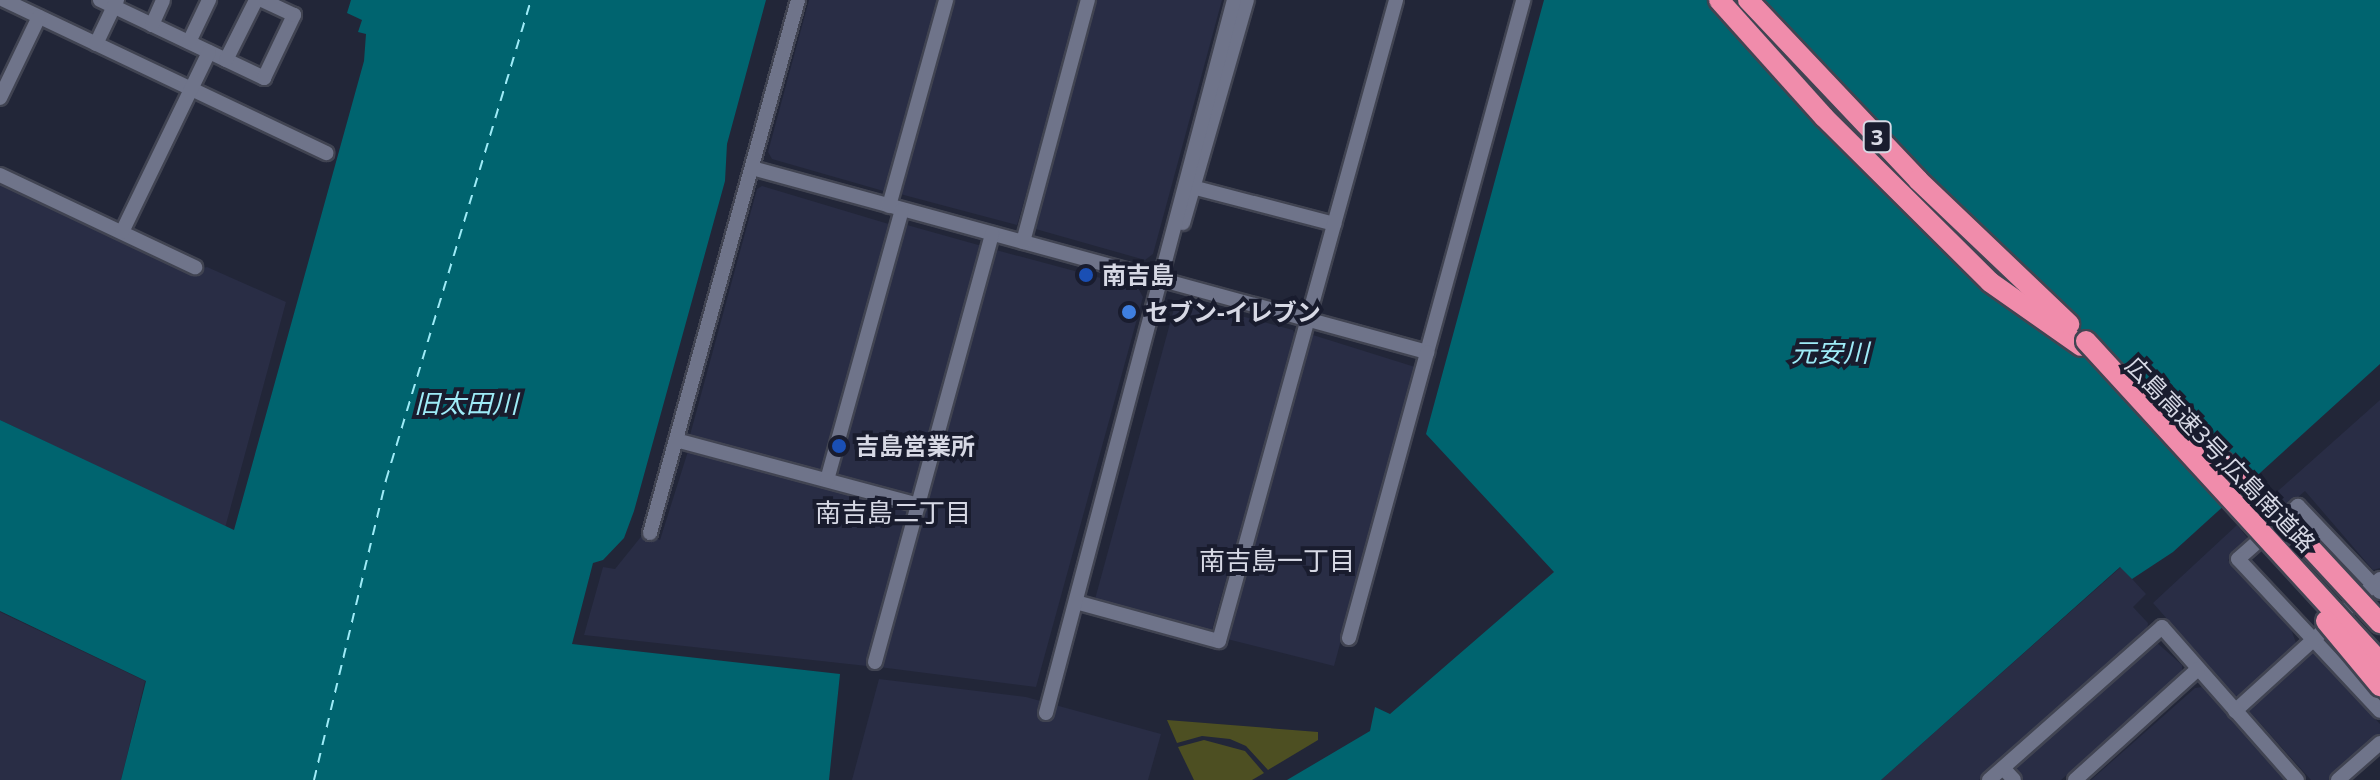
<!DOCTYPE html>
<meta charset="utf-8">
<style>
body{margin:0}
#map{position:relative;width:2380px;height:780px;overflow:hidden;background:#222638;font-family:"Open Sans","Noto Sans JP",sans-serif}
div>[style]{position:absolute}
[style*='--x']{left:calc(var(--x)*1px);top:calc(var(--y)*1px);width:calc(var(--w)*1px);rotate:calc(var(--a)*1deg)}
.built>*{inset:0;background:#292d45}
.green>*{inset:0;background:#4d4f22}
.water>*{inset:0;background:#00646f}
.ferry>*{height:2px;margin-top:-1px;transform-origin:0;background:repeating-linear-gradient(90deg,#9eebf7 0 10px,transparent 0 18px)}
.roads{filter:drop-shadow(2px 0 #414452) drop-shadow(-2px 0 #414452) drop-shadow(0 2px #414452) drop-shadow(0 -2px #414452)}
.minor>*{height:14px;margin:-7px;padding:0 7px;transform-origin:7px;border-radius:7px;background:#6f748a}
.highway>*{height:20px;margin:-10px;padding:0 10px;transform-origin:10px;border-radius:10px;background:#f08cab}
.bridges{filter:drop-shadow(2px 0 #414452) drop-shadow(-2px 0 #414452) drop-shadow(0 2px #414452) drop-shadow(0 -2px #414452)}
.highway-bridge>*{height:20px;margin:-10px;padding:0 10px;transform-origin:10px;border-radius:10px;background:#f08cab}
.dots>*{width:22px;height:22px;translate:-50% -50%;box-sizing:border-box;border:4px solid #191c2e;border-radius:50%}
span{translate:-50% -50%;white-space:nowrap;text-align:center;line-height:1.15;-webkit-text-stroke:8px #191c2e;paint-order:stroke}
.shield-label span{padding:2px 6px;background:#191c2e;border:2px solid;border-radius:6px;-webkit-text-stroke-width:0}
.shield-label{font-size:22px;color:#d7d9e5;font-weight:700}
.poi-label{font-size:24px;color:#d7d9e5;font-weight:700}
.left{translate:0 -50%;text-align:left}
.street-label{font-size:24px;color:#d7d9e5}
.water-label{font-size:26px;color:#9eebf7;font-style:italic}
.neighbourhood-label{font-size:26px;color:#d7d9e5}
</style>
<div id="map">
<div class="built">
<i style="clip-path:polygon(809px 0,942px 0,887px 192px,772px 159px,768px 152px)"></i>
<i style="clip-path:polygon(950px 0,1083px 0,1017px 225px,900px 194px)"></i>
<i style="clip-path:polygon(1095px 0,1222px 0,1153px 254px,1145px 260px,1032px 228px)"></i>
<i style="clip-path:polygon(0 179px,195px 271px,207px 267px,286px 302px,225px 528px,0 420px)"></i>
<i style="clip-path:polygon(762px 186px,892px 225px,820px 473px,690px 435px,757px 189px)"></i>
<i style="clip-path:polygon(907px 225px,982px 246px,917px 494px,910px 497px,838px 478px,835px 472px)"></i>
<i style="clip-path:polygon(996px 250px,1138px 288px,1143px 297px,1036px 687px,879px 667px)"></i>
<i style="clip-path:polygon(1185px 301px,1293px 330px,1295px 335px,1211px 633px,1094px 603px,1175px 305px)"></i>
<i style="clip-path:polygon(1313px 335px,1415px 367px,1334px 666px,1227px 639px,1308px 337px)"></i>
<i style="clip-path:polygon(2380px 400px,2380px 568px,2373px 570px,2305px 491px,2282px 511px,2270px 498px)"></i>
<i style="clip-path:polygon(689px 448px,906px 508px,910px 513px,867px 666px,584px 635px,603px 567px,615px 569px,644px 533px,660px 540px)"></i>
<i style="clip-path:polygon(2237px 525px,2249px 540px,2228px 560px,2290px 626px,2296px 643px,2242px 695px,2235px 696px,2153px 603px)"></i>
<i style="clip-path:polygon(2121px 567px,2146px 594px,2133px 607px,2148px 623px,2147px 631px,1979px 780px,1881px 780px)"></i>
<i style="clip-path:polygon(0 612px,145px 681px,121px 780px,0 780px)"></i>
<i style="clip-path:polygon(2155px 641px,2182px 665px,2182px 672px,2061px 780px,2021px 780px,2013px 765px)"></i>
<i style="clip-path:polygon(2310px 650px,2380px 724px,2380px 735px,2331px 780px,2311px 780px,2249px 711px)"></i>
<i style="clip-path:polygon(879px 679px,1026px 697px,1161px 734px,1148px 780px,852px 780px)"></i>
<i style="clip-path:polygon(2202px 687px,2284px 780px,2091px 780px,2195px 688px)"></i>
</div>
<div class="green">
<i style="clip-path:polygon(1167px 720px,1318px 732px,1318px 740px,1268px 770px,1246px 746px,1230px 739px,1202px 736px,1177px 743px)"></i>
<i style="clip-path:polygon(1204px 740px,1245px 751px,1264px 773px,1252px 780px,1194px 780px,1178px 747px)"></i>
</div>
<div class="water">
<i style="clip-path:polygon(351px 0,766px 0,727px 144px,725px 181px,634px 511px,624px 538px,603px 560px,593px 563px,572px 644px,840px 674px,829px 780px,121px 780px,146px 681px,0 611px,0 420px,234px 530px,364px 61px,366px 34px,358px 32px,362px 20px,347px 13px)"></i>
<i style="clip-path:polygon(1544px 0,2380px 0,2380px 364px,2173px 552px,2132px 579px,2120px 567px,1881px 780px,1287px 780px,1370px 731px,1375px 707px,1390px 714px,1554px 572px,1426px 434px)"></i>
</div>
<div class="ferry">
<i style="--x:314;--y:780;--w:309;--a:-76.5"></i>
<i style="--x:386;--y:480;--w:501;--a:-73.19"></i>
</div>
<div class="roads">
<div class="minor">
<i style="--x:4;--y:0;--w:357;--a:25.4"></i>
<i style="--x:100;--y:0;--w:182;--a:25.4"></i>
<i style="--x:264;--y:78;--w:70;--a:-64.5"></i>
<i style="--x:294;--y:15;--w:35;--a:-155"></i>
<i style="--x:152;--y:25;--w:27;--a:-66"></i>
<i style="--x:189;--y:42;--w:47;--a:-64.5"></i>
<i style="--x:96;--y:44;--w:49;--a:-64.5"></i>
<i style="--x:226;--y:60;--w:67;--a:-63.4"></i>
<i style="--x:0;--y:98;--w:90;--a:-64.3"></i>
<i style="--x:752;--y:168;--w:700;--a:15.25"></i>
<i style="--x:1427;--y:352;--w:365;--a:-74.7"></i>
<i style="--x:0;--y:175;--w:216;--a:25.3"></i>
<i style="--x:1196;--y:188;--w:143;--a:14.6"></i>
<i style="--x:889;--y:206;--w:214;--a:-74.5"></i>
<i style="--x:1183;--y:223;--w:232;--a:-74"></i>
<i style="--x:122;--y:232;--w:200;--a:-64.2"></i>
<i style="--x:1023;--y:242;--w:251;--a:-75"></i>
<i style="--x:676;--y:440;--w:251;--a:15"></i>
<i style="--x:827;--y:480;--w:280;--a:-74.5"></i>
<i style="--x:650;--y:533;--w:553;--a:-74.48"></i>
<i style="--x:2380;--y:592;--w:119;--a:-133.6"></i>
<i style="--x:2298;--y:506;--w:80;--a:138.5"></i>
<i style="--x:2238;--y:559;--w:208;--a:46.9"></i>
<i style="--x:1076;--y:602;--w:148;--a:15.3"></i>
<i style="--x:1219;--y:641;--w:665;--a:-74.56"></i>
<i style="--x:1349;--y:638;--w:296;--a:-74.7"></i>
<i style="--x:875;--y:662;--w:444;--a:-74.7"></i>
<i style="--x:2235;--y:711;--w:196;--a:-42.3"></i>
<i style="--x:1046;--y:713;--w:737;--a:-75.23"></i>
<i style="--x:2003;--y:768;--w:16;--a:47"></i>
<i style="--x:1989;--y:780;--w:231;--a:-41.5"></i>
<i style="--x:2162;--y:627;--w:204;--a:48.6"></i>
<i style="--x:2075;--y:780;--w:166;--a:-42.1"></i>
<i style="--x:2338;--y:780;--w:56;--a:-41.4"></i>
</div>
<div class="highway">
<i style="--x:1719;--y:0;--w:157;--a:48.1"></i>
<i style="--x:1824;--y:117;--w:234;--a:44.8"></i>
<i style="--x:1990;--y:282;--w:111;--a:35.1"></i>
<i style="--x:1748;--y:0;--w:248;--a:46.6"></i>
<i style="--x:1918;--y:180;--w:209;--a:43.6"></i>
</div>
</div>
<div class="bridges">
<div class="highway-bridge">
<i style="--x:2086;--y:341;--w:435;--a:47.5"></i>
<i style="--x:2165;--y:408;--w:156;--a:42.9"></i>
<i style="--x:2279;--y:514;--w:149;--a:47.2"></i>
<i style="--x:2326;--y:621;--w:85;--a:50.3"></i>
</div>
</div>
<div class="dots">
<i style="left:1086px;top:275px;background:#1a4fb4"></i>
<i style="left:1129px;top:312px;background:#3f7fe0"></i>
<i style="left:839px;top:446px;background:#1a4fb4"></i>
</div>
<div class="shield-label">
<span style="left:1877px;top:137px">3</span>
</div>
<div class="poi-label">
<span class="left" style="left:1102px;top:275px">南吉島</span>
<span class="left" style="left:1145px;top:312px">セブン-イレブン</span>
<span class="left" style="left:855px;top:446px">吉島営業所</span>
</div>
<div class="street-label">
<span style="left:2221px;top:454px;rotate:46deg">広島高速3号;広島南道路</span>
</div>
<div class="water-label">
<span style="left:1830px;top:353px">元安川</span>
<span style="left:466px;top:404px">旧太田川</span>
</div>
<div class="neighbourhood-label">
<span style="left:893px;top:513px">南吉島二丁目</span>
<span style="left:1277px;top:561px">南吉島一丁目</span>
</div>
</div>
